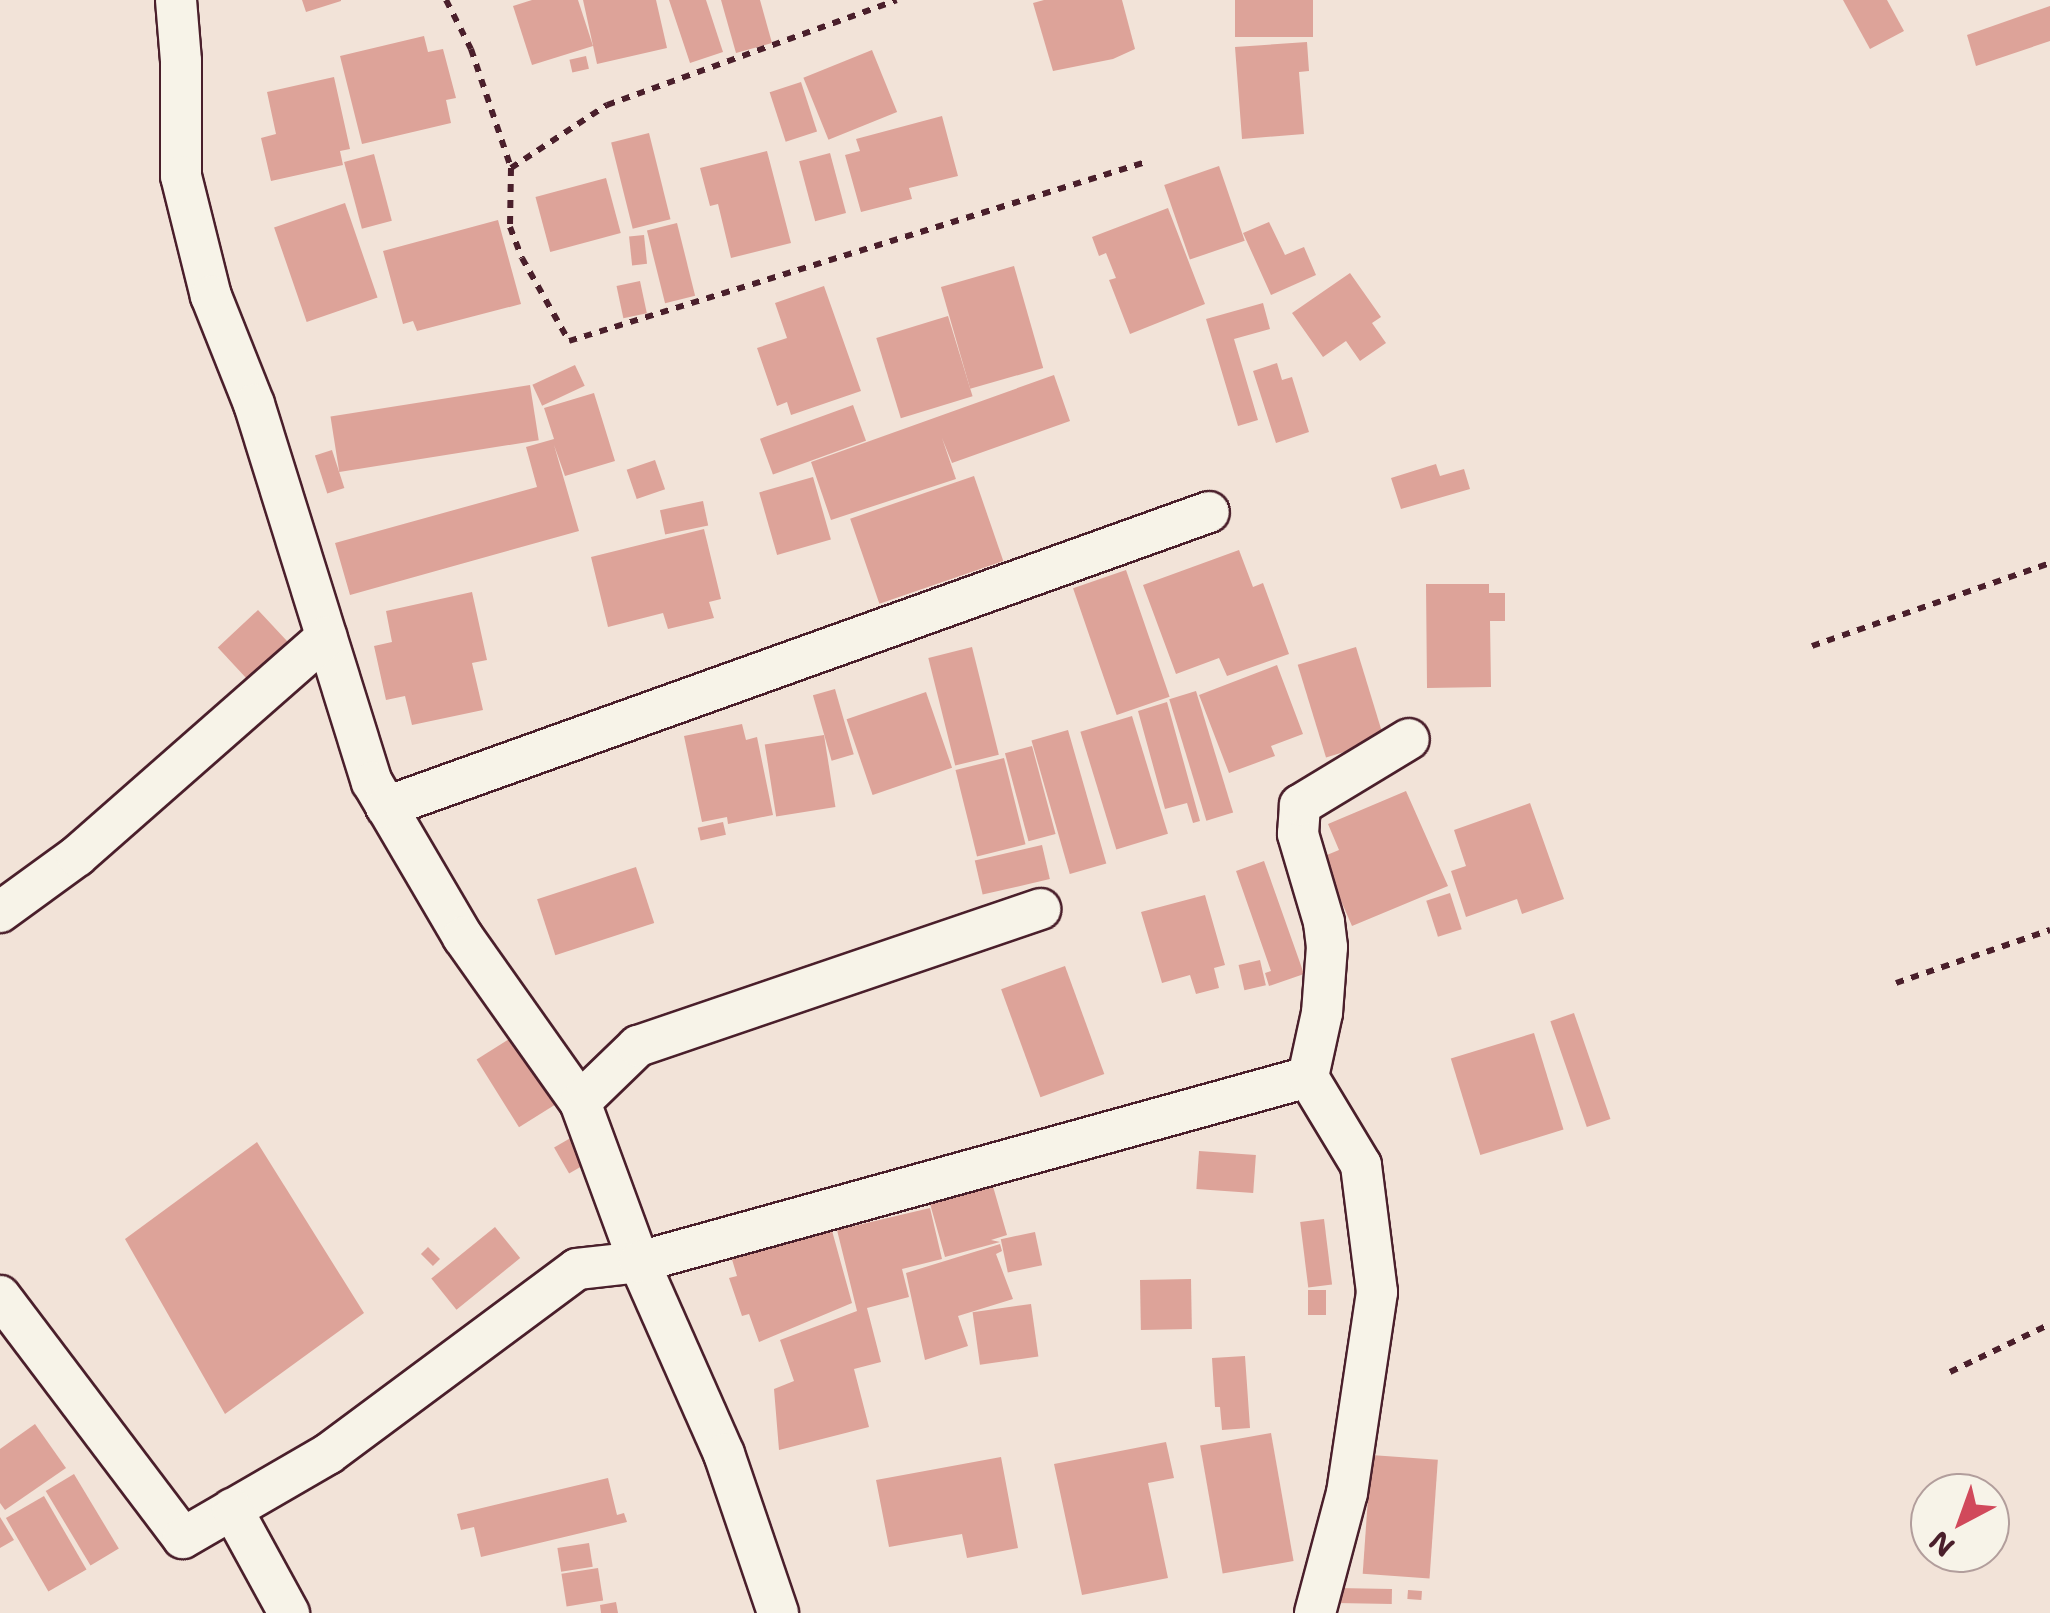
<!DOCTYPE html>
<style>
body{margin:0}
#map{position:relative;width:2050px;height:1613px;overflow:hidden;background:#f2e3d8;font-family:"Shantell Sans",sans-serif}
div>[style]{position:absolute}
[style*='--x']{left:calc(var(--x)*1px);top:calc(var(--y)*1px);width:calc(var(--w)*1px);rotate:calc(var(--a)*1deg)}
.building>*{inset:0;background:#dda399;transform-origin:0 0}
.path>*{height:6px;margin-top:-3px;transform-origin:0;background:repeating-linear-gradient(90deg,#4a1f2b 0 8px,transparent 0 16px)}
.roads{filter:drop-shadow(2px 0 #4a1f2b) drop-shadow(-2px 0 #4a1f2b) drop-shadow(0 2px #4a1f2b) drop-shadow(0 -2px #4a1f2b)}
.street>*{height:40px;margin:-20px;padding:0 20px;transform-origin:20px;border-radius:20px;background:#f7f3e8}
span{translate:-50% -50%;white-space:nowrap;text-align:center;line-height:1.15;-webkit-text-stroke:9px #f7f3e8;paint-order:stroke}
.north{position:absolute;left:1910px;top:1473px;width:100px;height:100px;box-sizing:border-box;background:#f7f3e8;border:2px solid #b29e9c;border-radius:50%;rotate:221deg;font-size:28px;font-weight:700;line-height:40px;text-align:center;color:#4a1f2b}
.north::after{content:'';display:block;margin:auto;width:35px;height:45px;background:#d1495b;clip-path:polygon(50% 0,100% 100%,50% 72%,0 100%)}
</style>
<div id="map">
<div class="building">
<i style="clip-path:polygon(302px 0,341px 0,341px 1px,306px 12px)"></i>
<i style="clip-path:polygon(532px 0,578px 0,593px 46px,532px 65px,513px 6px)"></i>
<i style="clip-path:polygon(583px 0,656px 0,667px 48px,597px 64px)"></i>
<i style="clip-path:polygon(669px 0,706px 0,723px 52px,690px 63px)"></i>
<i style="clip-path:polygon(721px 0,760px 0,772px 43px,736px 53px)"></i>
<i style="clip-path:polygon(1044px 0,1122px 0,1135px 49px,1113px 59px,1053px 71px,1033px 3px)"></i>
<i style="left:1235px;top:0;width:78px;height:37px"></i>
<i style="clip-path:polygon(1843px 0,1887px 0,1904px 31px,1870px 49px)"></i>
<i style="clip-path:polygon(2050px 6px,2050px 41px,1976px 66px,1967px 35px)"></i>
<i style="clip-path:polygon(424px 36px,428px 52px,443px 49px,456px 98px,446px 100px,451px 123px,362px 144px,340px 56px)"></i>
<i style="clip-path:polygon(1307px 42px,1309px 71px,1299px 72px,1304px 134px,1242px 139px,1235px 47px)"></i>
<i style="left:872px;top:50px;width:67px;height:74px;rotate:68deg"></i>
<i style="left:586px;top:56px;width:13px;height:17px;rotate:77deg"></i>
<i style="clip-path:polygon(334px 77px,350px 149px,340px 151px,343px 165px,271px 181px,261px 138px,276px 134px,267px 92px)"></i>
<i style="left:801px;top:82px;width:52px;height:33px;rotate:72deg"></i>
<i style="clip-path:polygon(942px 116px,958px 176px,909px 188px,912px 199px,861px 212px,845px 155px,860px 151px,856px 139px)"></i>
<i style="left:649px;top:133px;width:89px;height:39px;rotate:76deg"></i>
<i style="clip-path:polygon(767px 151px,791px 243px,731px 258px,718px 204px,710px 206px,700px 168px)"></i>
<i style="left:830px;top:153px;width:62px;height:32px;rotate:75deg"></i>
<i style="left:374px;top:154px;width:69px;height:31px;rotate:75deg"></i>
<i style="left:1219px;top:166px;width:79px;height:58px;rotate:71deg"></i>
<i style="left:606px;top:178px;width:57px;height:73px;rotate:75deg"></i>
<i style="left:345px;top:203px;width:100px;height:75px;rotate:71deg"></i>
<i style="clip-path:polygon(1168px 208px,1205px 304px,1130px 334px,1109px 280px,1116px 278px,1106px 253px,1099px 256px,1092px 237px)"></i>
<i style="clip-path:polygon(498px 220px,521px 304px,417px 331px,413px 321px,403px 324px,383px 251px)"></i>
<i style="clip-path:polygon(1269px 222px,1285px 255px,1304px 247px,1316px 275px,1271px 295px,1243px 233px)"></i>
<i style="left:677px;top:223px;width:75px;height:31px;rotate:76deg"></i>
<i style="left:644px;top:235px;width:29px;height:15px;rotate:84deg"></i>
<i style="left:1014px;top:266px;width:106px;height:76px;rotate:74deg"></i>
<i style="clip-path:polygon(1350px 273px,1381px 317px,1372px 323px,1386px 343px,1360px 361px,1346px 341px,1323px 357px,1292px 313px)"></i>
<i style="left:640px;top:281px;width:33px;height:24px;rotate:78deg"></i>
<i style="clip-path:polygon(824px 286px,861px 391px,791px 415px,787px 402px,777px 406px,757px 348px,787px 338px,775px 303px)"></i>
<i style="clip-path:polygon(1263px 303px,1270px 329px,1234px 339px,1258px 420px,1238px 426px,1206px 319px)"></i>
<i style="left:948px;top:316px;width:84px;height:75px;rotate:73deg"></i>
<i style="clip-path:polygon(1277px 363px,1282px 380px,1292px 377px,1309px 432px,1276px 443px,1253px 371px)"></i>
<i style="left:575px;top:365px;width:23px;height:47px;rotate:65deg"></i>
<i style="clip-path:polygon(1054px 375px,1070px 421px,952px 463px,942px 438px,956px 479px,831px 520px,811px 462px)"></i>
<i style="left:530px;top:385px;width:56px;height:202px;rotate:81deg"></i>
<i style="clip-path:polygon(594px 393px,615px 461px,565px 476px,554px 445px,579px 531px,350px 595px,335px 543px,537px 487px,526px 447px,554px 439px,544px 408px)"></i>
<i style="left:853px;top:405px;width:38px;height:99px;rotate:70deg"></i>
<i style="left:332px;top:450px;width:40px;height:18px;rotate:72deg"></i>
<i style="left:655px;top:460px;width:31px;height:30px;rotate:71deg"></i>
<i style="clip-path:polygon(1436px 464px,1440px 476px,1464px 469px,1470px 489px,1401px 509px,1391px 478px)"></i>
<i style="left:974px;top:476px;width:90px;height:131px;rotate:71deg"></i>
<i style="left:813px;top:477px;width:65px;height:56px;rotate:74deg"></i>
<i style="left:703px;top:501px;width:25px;height:44px;rotate:78deg"></i>
<i style="clip-path:polygon(704px 529px,721px 599px,709px 602px,714px 618px,668px 629px,663px 613px,608px 627px,591px 557px)"></i>
<i style="clip-path:polygon(1239px 550px,1253px 587px,1263px 583px,1289px 654px,1227px 676px,1219px 658px,1176px 674px,1143px 585px)"></i>
<i style="left:1126px;top:570px;width:134px;height:56px;rotate:71deg"></i>
<i style="clip-path:polygon(1426px 584px,1489px 584px,1489px 593px,1505px 593px,1505px 621px,1490px 621px,1491px 687px,1427px 688px)"></i>
<i style="clip-path:polygon(472px 592px,487px 660px,472px 663px,483px 710px,412px 725px,405px 696px,386px 700px,374px 646px,392px 642px,386px 611px)"></i>
<i style="left:258px;top:610px;width:47px;height:55px;rotate:47deg"></i>
<i style="left:972px;top:647px;width:111px;height:45px;rotate:76deg"></i>
<i style="left:1356px;top:647px;width:97px;height:61px;rotate:73deg"></i>
<i style="clip-path:polygon(1277px 665px,1303px 734px,1271px 746px,1275px 756px,1229px 773px,1199px 695px)"></i>
<i style="left:835px;top:689px;width:68px;height:23px;rotate:74deg"></i>
<i style="left:1196px;top:691px;width:127px;height:28px;rotate:73deg"></i>
<i style="left:926px;top:692px;width:80px;height:84px;rotate:71deg"></i>
<i style="clip-path:polygon(1167px 702px,1200px 821px,1193px 823px,1187px 803px,1165px 809px,1138px 711px)"></i>
<i style="left:1132px;top:716px;width:123px;height:54px;rotate:73deg"></i>
<i style="clip-path:polygon(742px 724px,746px 740px,757px 737px,773px 815px,728px 824px,727px 817px,702px 822px,684px 736px)"></i>
<i style="left:1068px;top:730px;width:139px;height:38px;rotate:74deg"></i>
<i style="left:824px;top:735px;width:73px;height:60px;rotate:81deg"></i>
<i style="left:1032px;top:746px;width:91px;height:28px;rotate:75deg"></i>
<i style="left:1004px;top:758px;width:89px;height:50px;rotate:76deg"></i>
<i style="clip-path:polygon(1406px 791px,1448px 886px,1352px 926px,1322px 857px,1339px 850px,1328px 824px)"></i>
<i style="clip-path:polygon(1530px 803px,1564px 899px,1522px 914px,1517px 899px,1466px 917px,1451px 871px,1466px 866px,1454px 830px)"></i>
<i style="left:723px;top:822px;width:13px;height:26px;rotate:77deg"></i>
<i style="left:1042px;top:845px;width:35px;height:69px;rotate:77deg"></i>
<i style="clip-path:polygon(1264px 861px,1304px 974px,1269px 986px,1265px 973px,1271px 971px,1236px 871px)"></i>
<i style="left:636px;top:867px;width:59px;height:104px;rotate:72deg"></i>
<i style="left:1450px;top:893px;width:38px;height:25px;rotate:72deg"></i>
<i style="clip-path:polygon(1205px 895px,1225px 965px,1214px 968px,1219px 988px,1196px 994px,1190px 975px,1162px 983px,1141px 912px)"></i>
<i style="left:1260px;top:960px;width:26px;height:22px;rotate:77deg"></i>
<i style="left:1065px;top:966px;width:115px;height:68px;rotate:70deg"></i>
<i style="left:1574px;top:1013px;width:112px;height:25px;rotate:71deg"></i>
<i style="left:519px;top:1033px;width:80px;height:50px;rotate:58deg"></i>
<i style="left:1534px;top:1033px;width:101px;height:87px;rotate:73deg"></i>
<i style="left:574px;top:1136px;width:30px;height:23px;rotate:60deg"></i>
<i style="clip-path:polygon(257px 1142px,364px 1313px,225px 1414px,125px 1239px)"></i>
<i style="left:1199px;top:1151px;width:57px;height:38px;rotate:4deg"></i>
<i style="clip-path:polygon(988px 1169px,1007px 1235px,991px 1240px,1000px 1242px,945px 1257px,925px 1186px)"></i>
<i style="clip-path:polygon(930px 1208px,942px 1259px,902px 1269px,909px 1297px,867px 1308px,881px 1362px,854px 1369px,869px 1427px,779px 1450px,774px 1389px,794px 1381px,780px 1340px,857px 1311px,837px 1230px)"></i>
<i style="clip-path:polygon(826px 1209px,852px 1303px,759px 1342px,749px 1314px,742px 1316px,729px 1278px,737px 1276px,727px 1243px)"></i>
<i style="left:1324px;top:1219px;width:66px;height:24px;rotate:83deg"></i>
<i style="left:495px;top:1227px;width:40px;height:82px;rotate:51deg"></i>
<i style="left:1035px;top:1232px;width:34px;height:35px;rotate:78deg"></i>
<i style="clip-path:polygon(1000px 1244px,1002px 1251px,996px 1254px,1013px 1299px,958px 1316px,968px 1346px,925px 1360px,906px 1273px)"></i>
<i style="left:428px;top:1247px;width:17px;height:10px;rotate:45deg"></i>
<i style="left:1191px;top:1279px;width:50px;height:51px;rotate:89deg"></i>
<i style="left:1308px;top:1290px;width:18px;height:25px"></i>
<i style="left:1031px;top:1304px;width:53px;height:59px;rotate:82deg"></i>
<i style="clip-path:polygon(1245px 1356px,1250px 1428px,1222px 1430px,1220px 1407px,1215px 1407px,1212px 1358px)"></i>
<i style="clip-path:polygon(35px 1424px,66px 1468px,5px 1510px,0 1503px,0 1449px)"></i>
<i style="left:1271px;top:1433px;width:130px;height:72px;rotate:80deg"></i>
<i style="clip-path:polygon(1166px 1442px,1174px 1478px,1148px 1483px,1168px 1578px,1082px 1595px,1054px 1464px)"></i>
<i style="left:1371px;top:1455px;width:67px;height:119px;rotate:4deg"></i>
<i style="clip-path:polygon(1001px 1457px,1018px 1548px,967px 1558px,962px 1534px,889px 1547px,876px 1480px)"></i>
<i style="left:74px;top:1474px;width:87px;height:33px;rotate:59deg"></i>
<i style="clip-path:polygon(608px 1478px,617px 1515px,624px 1513px,627px 1522px,481px 1557px,474px 1527px,461px 1530px,457px 1514px)"></i>
<i style="left:44px;top:1496px;width:85px;height:44px;rotate:60deg"></i>
<i style="clip-path:polygon(0 1517px,14px 1540px,0 1548px)"></i>
<i style="left:589px;top:1543px;width:24px;height:32px;rotate:81deg"></i>
<i style="left:598px;top:1568px;width:33px;height:37px;rotate:81deg"></i>
<i style="left:1337px;top:1588px;width:55px;height:15px;rotate:1deg"></i>
<i style="left:1408px;top:1590px;width:14px;height:9px;rotate:4deg"></i>
<i style="clip-path:polygon(616px 1602px,618px 1613px,601px 1613px,600px 1605px)"></i>
</div>
<div class="path">
<i style="--x:446;--y:0;--w:55;--a:63"></i>
<i style="--x:471;--y:49;--w:126;--a:71.4"></i>
<i style="--x:511;--y:168;--w:59;--a:91"></i>
<i style="--x:510;--y:227;--w:33;--a:69"></i>
<i style="--x:522;--y:258;--w:95;--a:60.5"></i>
<i style="--x:569;--y:341;--w:601;--a:-17.23"></i>
<i style="--x:511;--y:168;--w:115;--a:-33.3"></i>
<i style="--x:607;--y:105;--w:308;--a:-19.9"></i>
<i style="--x:1812;--y:646;--w:252;--a:-19.2"></i>
<i style="--x:1896;--y:983;--w:163;--a:-19"></i>
<i style="--x:1950;--y:1372;--w:111;--a:-25.6"></i>
</div>
<div class="roads">
<div class="street">
<i style="--x:176;--y:0;--w:61;--a:85.3"></i>
<i style="--x:181;--y:61;--w:115;--a:90"></i>
<i style="--x:181;--y:176;--w:124;--a:76"></i>
<i style="--x:211;--y:296;--w:116;--a:68.3"></i>
<i style="--x:254;--y:404;--w:396;--a:72.7"></i>
<i style="--x:372;--y:782;--w:180;--a:59.6"></i>
<i style="--x:463;--y:937;--w:202;--a:54.7"></i>
<i style="--x:580;--y:1102;--w:171;--a:69.8"></i>
<i style="--x:639;--y:1262;--w:210;--a:66.1"></i>
<i style="--x:724;--y:1454;--w:168;--a:71.2"></i>
<i style="--x:386;--y:807;--w:874;--a:-19.72"></i>
<i style="--x:0;--y:912;--w:95;--a:-36"></i>
<i style="--x:77;--y:856;--w:332;--a:-41.3"></i>
<i style="--x:580;--y:1102;--w:81;--a:-44"></i>
<i style="--x:638;--y:1046;--w:425;--a:-18.8"></i>
<i style="--x:0;--y:1296;--w:303;--a:52.9"></i>
<i style="--x:183;--y:1538;--w:168;--a:-30.1"></i>
<i style="--x:328;--y:1454;--w:310;--a:-36.6"></i>
<i style="--x:577;--y:1269;--w:62;--a:-6.4"></i>
<i style="--x:639;--y:1262;--w:694;--a:-15.46"></i>
<i style="--x:232;--y:1509;--w:119;--a:61.3"></i>
<i style="--x:1315;--y:1613;--w:124;--a:-75.1"></i>
<i style="--x:1347;--y:1493;--w:203;--a:-81.5"></i>
<i style="--x:1377;--y:1292;--w:128;--a:-97.2"></i>
<i style="--x:1361;--y:1165;--w:103;--a:-121.1"></i>
<i style="--x:1308;--y:1077;--w:66;--a:-77.7"></i>
<i style="--x:1322;--y:1013;--w:66;--a:-85.7"></i>
<i style="--x:1327;--y:947;--w:25;--a:-97"></i>
<i style="--x:1324;--y:922;--w:92;--a:-106.5"></i>
<i style="--x:1298;--y:834;--w:29;--a:-86"></i>
<i style="--x:1300;--y:805;--w:127;--a:-31.2"></i>
</div>
</div>
<div class="north">N</div>
</div>
